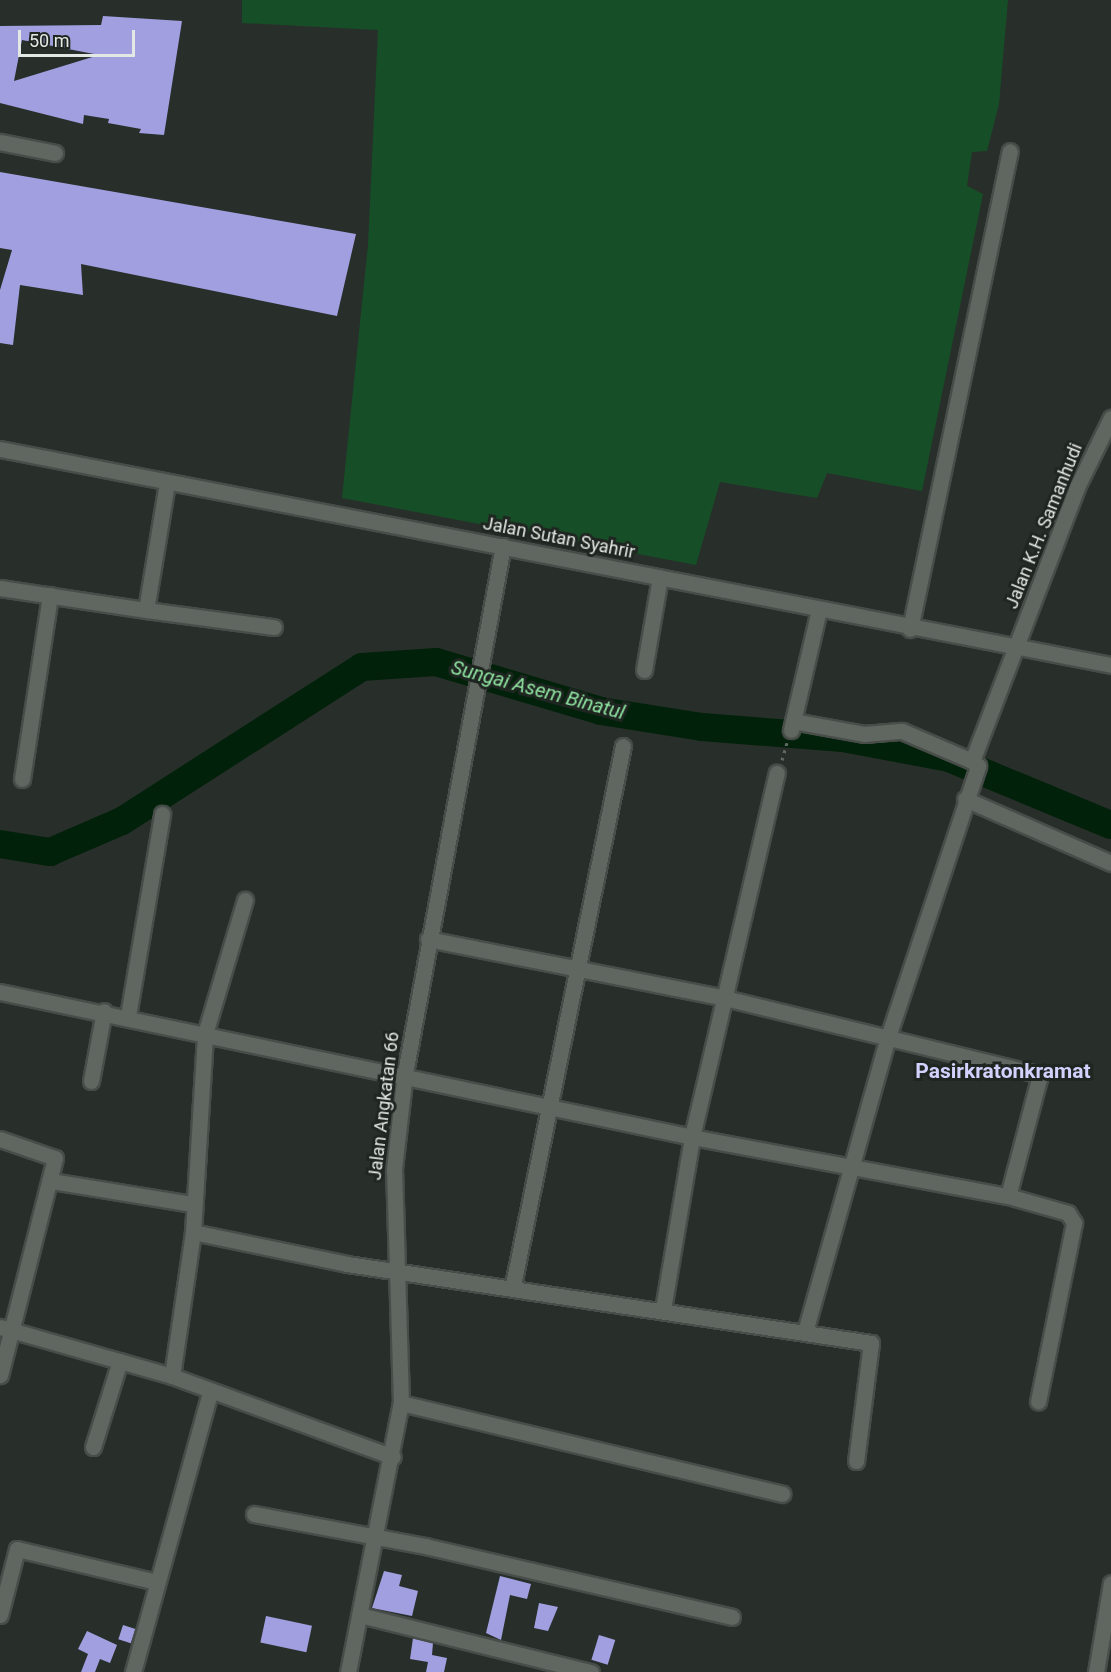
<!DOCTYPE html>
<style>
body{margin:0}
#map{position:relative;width:1111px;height:1672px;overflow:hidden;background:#282f2a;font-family:Roboto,sans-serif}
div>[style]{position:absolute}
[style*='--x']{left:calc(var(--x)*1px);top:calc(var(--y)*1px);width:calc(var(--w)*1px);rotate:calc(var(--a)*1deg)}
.green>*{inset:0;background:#164f27}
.river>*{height:28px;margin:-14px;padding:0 14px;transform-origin:14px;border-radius:14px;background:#02210a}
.building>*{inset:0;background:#a19fe0;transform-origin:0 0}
.path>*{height:3px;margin-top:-1.5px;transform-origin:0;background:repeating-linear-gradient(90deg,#636964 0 3px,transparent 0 7.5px)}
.roads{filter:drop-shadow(2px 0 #484d49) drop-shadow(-2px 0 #484d49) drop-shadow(0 2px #484d49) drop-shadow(0 -2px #484d49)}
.minor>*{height:15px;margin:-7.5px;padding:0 7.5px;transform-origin:7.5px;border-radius:7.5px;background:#5f6760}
span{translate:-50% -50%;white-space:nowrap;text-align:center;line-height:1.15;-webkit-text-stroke:6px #1f2520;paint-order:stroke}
.street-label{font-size:18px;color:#e4e8e4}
.water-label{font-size:20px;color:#8ee2a0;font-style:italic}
.quarter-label{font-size:21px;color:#d3d2fe;font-weight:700}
.scale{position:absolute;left:18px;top:30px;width:117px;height:27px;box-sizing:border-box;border:3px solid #e4e8e4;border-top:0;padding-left:8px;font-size:18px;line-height:21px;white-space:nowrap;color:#e4e8e4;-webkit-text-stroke:4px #1f2520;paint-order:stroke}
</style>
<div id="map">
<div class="green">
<i style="clip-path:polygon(242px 0,1008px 0,999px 104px,987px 151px,972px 152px,967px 186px,983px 194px,922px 491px,827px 473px,817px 498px,720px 482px,696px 565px,342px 498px,368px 245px,378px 30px,242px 23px)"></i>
</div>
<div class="river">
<i style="--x:0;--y:844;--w:51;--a:9.1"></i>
<i style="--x:50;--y:852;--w:78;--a:-23.3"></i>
<i style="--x:122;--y:821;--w:285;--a:-32.7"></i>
<i style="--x:362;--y:667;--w:74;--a:-3.9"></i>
<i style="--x:436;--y:662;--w:172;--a:16.5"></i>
<i style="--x:601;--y:711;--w:102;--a:9"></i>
<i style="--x:702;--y:727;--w:141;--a:4.5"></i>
<i style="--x:843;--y:738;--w:108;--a:10.7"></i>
<i style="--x:949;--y:758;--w:175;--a:22.5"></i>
</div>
<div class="building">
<i style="clip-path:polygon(evenodd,103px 16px,182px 21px,164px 135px,139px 133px,141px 129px,108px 123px,109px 119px,84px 115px,83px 124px,0 103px,0 26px,101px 25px,103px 16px,22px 40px,99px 55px,14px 81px,22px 40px)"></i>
<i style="clip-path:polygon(0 172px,356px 234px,337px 316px,81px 264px,83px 295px,20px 285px,13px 345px,0 343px,0 290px,12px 250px,0 248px)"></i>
<i style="clip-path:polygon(384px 1571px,402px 1575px,399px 1586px,418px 1591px,412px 1616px,372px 1608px)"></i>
<i style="clip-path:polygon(500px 1576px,531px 1584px,527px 1599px,510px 1595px,501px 1640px,486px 1633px)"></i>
<i style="clip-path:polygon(539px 1603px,558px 1607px,548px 1631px,534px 1628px)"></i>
<i style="left:266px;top:1616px;width:47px;height:27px;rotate:12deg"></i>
<i style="left:123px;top:1625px;width:13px;height:15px;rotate:18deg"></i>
<i style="clip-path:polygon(87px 1631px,117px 1645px,110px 1663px,100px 1659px,95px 1672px,81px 1672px,88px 1654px,78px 1649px)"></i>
<i style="left:599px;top:1635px;width:17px;height:26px;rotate:17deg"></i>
<i style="clip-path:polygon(413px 1638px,433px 1643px,432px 1655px,447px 1658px,444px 1672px,426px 1672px,428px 1662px,410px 1659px)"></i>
</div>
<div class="path">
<i style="--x:782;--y:760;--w:18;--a:-74"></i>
</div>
<div class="roads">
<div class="minor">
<i style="--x:0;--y:142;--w:56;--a:11.3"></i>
<i style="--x:0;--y:449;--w:1132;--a:11"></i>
<i style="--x:0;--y:588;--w:148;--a:8.6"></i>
<i style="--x:146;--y:610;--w:129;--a:-80.6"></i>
<i style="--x:146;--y:610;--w:129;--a:7.6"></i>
<i style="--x:910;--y:629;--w:488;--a:-78.2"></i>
<i style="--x:644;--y:670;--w:94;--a:-80.2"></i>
<i style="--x:793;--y:721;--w:72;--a:10.4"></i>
<i style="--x:864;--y:734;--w:38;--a:-5"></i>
<i style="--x:902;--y:731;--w:76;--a:23.2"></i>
<i style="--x:791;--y:730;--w:123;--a:-76.9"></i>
<i style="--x:22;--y:779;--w:186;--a:-81.3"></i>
<i style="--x:965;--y:799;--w:159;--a:23.7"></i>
<i style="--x:428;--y:939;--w:303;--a:11.2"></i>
<i style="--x:725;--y:998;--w:324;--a:13.7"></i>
<i style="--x:1040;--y:1075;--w:125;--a:104.8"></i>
<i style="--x:0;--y:992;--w:707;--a:11.83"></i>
<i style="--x:692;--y:1137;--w:321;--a:10.6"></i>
<i style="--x:1008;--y:1196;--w:62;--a:15.8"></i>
<i style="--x:1068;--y:1213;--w:12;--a:59"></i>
<i style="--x:1074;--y:1223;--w:182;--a:101.4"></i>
<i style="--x:128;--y:1016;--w:205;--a:-80.4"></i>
<i style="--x:91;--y:1081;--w:71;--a:-79.5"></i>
<i style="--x:0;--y:1139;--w:58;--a:19.1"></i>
<i style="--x:55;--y:1158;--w:224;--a:104.2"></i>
<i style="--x:52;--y:1181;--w:143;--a:9.3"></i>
<i style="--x:193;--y:1232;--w:157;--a:11.7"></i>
<i style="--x:347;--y:1264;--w:530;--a:8.57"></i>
<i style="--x:871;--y:1343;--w:119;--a:97.2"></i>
<i style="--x:513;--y:1285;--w:550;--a:-78.47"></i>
<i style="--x:663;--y:1309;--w:174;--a:-80.4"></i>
<i style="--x:692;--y:1137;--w:374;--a:-76.9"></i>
<i style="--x:0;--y:1327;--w:179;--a:15.9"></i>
<i style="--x:172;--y:1376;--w:235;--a:20.1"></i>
<i style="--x:805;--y:1332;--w:306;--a:-74.3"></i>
<i style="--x:888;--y:1037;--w:286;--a:-71.6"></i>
<i style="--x:978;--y:766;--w:8;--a:-140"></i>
<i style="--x:972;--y:761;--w:293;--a:-69"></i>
<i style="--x:1077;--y:487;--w:77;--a:-63.8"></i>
<i style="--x:172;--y:1376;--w:146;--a:-81.7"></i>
<i style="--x:193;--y:1232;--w:198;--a:-86.5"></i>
<i style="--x:205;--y:1034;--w:140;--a:-73.4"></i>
<i style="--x:401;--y:1403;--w:392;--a:13.4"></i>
<i style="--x:93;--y:1447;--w:90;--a:-72.6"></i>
<i style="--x:254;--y:1514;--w:174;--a:10.6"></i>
<i style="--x:425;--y:1546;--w:315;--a:13"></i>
<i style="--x:0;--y:1615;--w:68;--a:-75.6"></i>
<i style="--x:17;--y:1549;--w:144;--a:13.3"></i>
<i style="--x:360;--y:1615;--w:238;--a:13.9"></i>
<i style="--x:133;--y:1672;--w:290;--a:-74.6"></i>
<i style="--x:348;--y:1672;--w:274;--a:-78.9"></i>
<i style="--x:401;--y:1403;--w:234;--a:-91.7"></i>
<i style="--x:394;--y:1169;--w:97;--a:-83.5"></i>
<i style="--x:405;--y:1073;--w:536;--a:-79.47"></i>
<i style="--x:1096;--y:1672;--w:90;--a:-80.4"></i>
</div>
</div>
<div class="street-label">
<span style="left:1044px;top:526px;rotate:-68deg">Jalan K.H. Samanhudi</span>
<span style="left:559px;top:538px;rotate:11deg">Jalan Sutan Syahrir</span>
<span style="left:384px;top:1106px;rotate:-83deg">Jalan Angkatan 66</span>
</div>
<div class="water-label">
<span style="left:538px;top:690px;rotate:15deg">Sungai Asem Binatul</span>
</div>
<div class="quarter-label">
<span style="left:1003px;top:1071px">Pasirkratonkramat</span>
</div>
<div class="scale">50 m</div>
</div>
